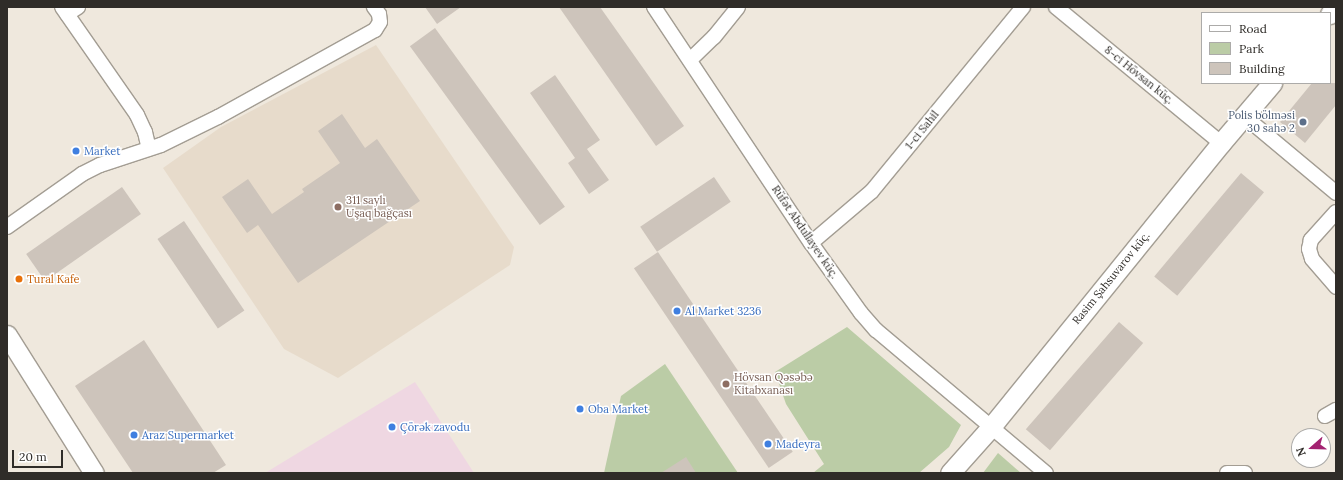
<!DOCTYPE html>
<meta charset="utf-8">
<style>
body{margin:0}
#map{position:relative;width:1343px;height:480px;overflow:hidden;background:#efe8dd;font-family:Lora,serif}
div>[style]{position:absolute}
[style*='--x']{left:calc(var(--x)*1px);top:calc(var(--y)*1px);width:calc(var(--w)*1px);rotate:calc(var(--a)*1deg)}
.built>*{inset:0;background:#e7dbcb}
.industrial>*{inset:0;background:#efd7e2}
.green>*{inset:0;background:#bbcca6}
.building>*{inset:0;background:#cdc4bb;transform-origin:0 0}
.roads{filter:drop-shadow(1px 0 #a39d93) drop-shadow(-1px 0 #a39d93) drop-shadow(0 1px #a39d93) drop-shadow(0 -1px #a39d93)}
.street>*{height:14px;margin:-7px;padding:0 7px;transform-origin:7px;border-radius:7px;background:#fff}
.secondary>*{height:19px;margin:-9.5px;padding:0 9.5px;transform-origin:9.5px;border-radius:9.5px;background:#fff}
.dots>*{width:11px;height:11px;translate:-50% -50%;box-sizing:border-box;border:2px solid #fff;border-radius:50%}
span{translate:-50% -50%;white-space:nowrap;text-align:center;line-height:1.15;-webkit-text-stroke:3px #fff;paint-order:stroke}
.street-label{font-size:11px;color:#2f2c28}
.service-label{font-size:11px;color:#4e5e75}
.right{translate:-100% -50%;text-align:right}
.shop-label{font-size:11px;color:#366cbe}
.left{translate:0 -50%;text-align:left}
.education-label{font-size:11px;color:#785e54}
.food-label{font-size:11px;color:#c56008}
.frame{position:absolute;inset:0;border:8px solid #2f2c28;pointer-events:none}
.legend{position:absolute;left:1201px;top:12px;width:130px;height:72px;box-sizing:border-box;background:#fff;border:1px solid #acaba9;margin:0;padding:5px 7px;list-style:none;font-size:12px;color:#2f2c28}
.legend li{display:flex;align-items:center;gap:8px;height:20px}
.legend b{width:20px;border:1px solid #acaba9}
.north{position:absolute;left:1291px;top:428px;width:40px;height:40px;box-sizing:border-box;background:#fff;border:1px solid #acaba9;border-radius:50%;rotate:250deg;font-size:11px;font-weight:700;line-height:16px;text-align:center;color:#2f2c28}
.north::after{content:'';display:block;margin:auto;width:14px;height:18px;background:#a32271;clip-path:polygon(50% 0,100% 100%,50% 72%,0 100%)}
.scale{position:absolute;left:12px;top:450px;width:51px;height:18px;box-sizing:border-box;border:2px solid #2f2c28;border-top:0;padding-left:5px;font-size:12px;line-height:14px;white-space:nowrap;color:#2f2c28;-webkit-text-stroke:3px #fff;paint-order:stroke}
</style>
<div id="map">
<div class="built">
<i style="clip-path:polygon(376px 45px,514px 247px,510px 265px,338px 378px,284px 349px,163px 168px,221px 127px)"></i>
</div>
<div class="industrial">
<i style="clip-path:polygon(415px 382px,474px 473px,265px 473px)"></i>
</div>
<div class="green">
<i style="clip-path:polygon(847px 327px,961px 425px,949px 447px,919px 473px,813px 473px,824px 464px,786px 404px,775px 372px)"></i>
<i style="clip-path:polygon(665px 364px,738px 473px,604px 473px,621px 396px)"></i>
<i style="clip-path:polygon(998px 453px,1021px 473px,983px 473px)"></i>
</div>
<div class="building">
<i style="clip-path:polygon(425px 7px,461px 7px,437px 24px)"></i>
<i style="clip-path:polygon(559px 7px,600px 7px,684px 126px,656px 146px)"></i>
<i style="left:435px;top:28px;width:221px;height:31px;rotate:54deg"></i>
<i style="clip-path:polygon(555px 75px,600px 140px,587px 149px,609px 180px,589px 194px,568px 163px,575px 158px,530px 93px)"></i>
<i style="clip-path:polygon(1312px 83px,1336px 83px,1336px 105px,1305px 143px,1280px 122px)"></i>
<i style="clip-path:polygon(342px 114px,365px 148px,377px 139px,420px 201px,298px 283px,258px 225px,247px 233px,222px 197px,248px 179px,272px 214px,304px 192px,302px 189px,340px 163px,318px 131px)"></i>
<i style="left:1241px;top:173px;width:30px;height:135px;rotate:40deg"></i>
<i style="left:714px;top:177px;width:30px;height:89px;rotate:56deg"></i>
<i style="left:122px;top:187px;width:33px;height:117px;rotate:55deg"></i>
<i style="left:184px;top:221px;width:108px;height:32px;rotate:56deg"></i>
<i style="left:658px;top:252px;width:241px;height:29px;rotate:56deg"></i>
<i style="left:1119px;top:322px;width:32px;height:142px;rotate:41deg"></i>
<i style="clip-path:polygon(144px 340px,226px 465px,213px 473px,133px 473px,75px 386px)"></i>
<i style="clip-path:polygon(686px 457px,696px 473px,661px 473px)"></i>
</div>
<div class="roads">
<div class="street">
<i style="--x:62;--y:7;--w:131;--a:55.2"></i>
<i style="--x:137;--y:115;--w:19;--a:65"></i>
<i style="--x:145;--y:132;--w:17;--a:77"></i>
<i style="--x:654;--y:7;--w:283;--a:56.4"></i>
<i style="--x:811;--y:243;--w:86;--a:54.5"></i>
<i style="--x:861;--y:313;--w:23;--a:49"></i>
<i style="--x:876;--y:330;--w:222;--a:40.1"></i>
<i style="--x:1056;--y:7;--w:214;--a:39.5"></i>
<i style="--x:67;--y:14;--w:13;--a:-32"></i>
<i style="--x:690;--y:60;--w:33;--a:-44"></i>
<i style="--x:714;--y:37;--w:38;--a:-51"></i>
<i style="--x:1244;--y:116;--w:120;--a:39.9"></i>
<i style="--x:1336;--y:212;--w:38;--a:132"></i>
<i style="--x:1311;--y:240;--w:9;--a:103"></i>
<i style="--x:1309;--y:249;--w:10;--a:73"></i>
<i style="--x:1312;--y:259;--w:37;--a:49"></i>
<i style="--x:7;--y:227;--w:92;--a:-35.2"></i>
<i style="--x:82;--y:174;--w:20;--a:-27"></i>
<i style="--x:100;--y:165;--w:64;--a:-18.2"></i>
<i style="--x:161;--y:145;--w:64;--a:-26.2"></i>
<i style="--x:218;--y:117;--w:179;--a:-29"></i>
<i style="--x:375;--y:30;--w:9;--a:-58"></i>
<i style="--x:380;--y:22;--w:8;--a:-97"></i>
<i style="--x:379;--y:14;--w:9;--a:-126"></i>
<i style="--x:811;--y:243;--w:80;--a:-40.4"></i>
<i style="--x:872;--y:191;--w:238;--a:-50.6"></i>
<i style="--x:1325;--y:416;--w:13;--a:-29"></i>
<i style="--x:1227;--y:473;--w:18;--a:0"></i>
</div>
<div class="secondary">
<i style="--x:1330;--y:14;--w:9;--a:-49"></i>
<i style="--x:7;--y:335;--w:163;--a:57.8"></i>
<i style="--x:950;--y:473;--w:62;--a:-48.3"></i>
<i style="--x:991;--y:427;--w:365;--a:-51"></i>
<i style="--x:1221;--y:143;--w:79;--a:-49.6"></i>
</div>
</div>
<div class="dots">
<i style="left:1303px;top:122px;background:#5c6f8a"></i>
<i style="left:76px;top:151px;background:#3f7fe0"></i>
<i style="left:338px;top:207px;background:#8d6e63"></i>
<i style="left:19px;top:279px;background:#e8710a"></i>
<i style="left:677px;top:311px;background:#3f7fe0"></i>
<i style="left:726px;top:384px;background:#8d6e63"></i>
<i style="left:580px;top:409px;background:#3f7fe0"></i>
<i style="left:392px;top:427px;background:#3f7fe0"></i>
<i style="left:134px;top:435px;background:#3f7fe0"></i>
<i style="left:768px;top:444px;background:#3f7fe0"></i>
</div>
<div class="street-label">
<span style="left:1139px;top:75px;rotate:39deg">8-ci Hövsan küç.</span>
<span style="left:922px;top:130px;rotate:-51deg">1-ci Sahil</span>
<span style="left:805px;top:232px;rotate:56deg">Rüfət Abdullayev küç.</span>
<span style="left:1111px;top:278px;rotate:-51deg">Rasim Şahsuvarov küç.</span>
</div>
<div class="service-label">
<span class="right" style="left:1295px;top:122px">Polis bölməsi<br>30 sahə 2</span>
</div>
<div class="shop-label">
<span class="left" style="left:84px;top:151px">Market</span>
<span class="left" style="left:685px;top:311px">Al Market 3236</span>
<span class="left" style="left:588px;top:409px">Oba Market</span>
<span class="left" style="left:400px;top:427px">Çörək zavodu</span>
<span class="left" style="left:142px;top:435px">Araz Supermarket</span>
<span class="left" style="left:776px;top:444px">Madeyra</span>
</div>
<div class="education-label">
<span class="left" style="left:346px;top:207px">311 saylı<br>Uşaq bağçası</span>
<span class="left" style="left:734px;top:384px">Hövsan Qəsəbə<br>Kitabxanası</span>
</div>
<div class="food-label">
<span class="left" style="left:27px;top:279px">Tural Kafe</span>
</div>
<div class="frame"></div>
<ul class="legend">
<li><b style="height:5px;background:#fff"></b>Road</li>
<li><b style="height:11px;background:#bbcca6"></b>Park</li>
<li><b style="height:11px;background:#cdc4bb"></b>Building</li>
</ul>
<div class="north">N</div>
<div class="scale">20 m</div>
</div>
